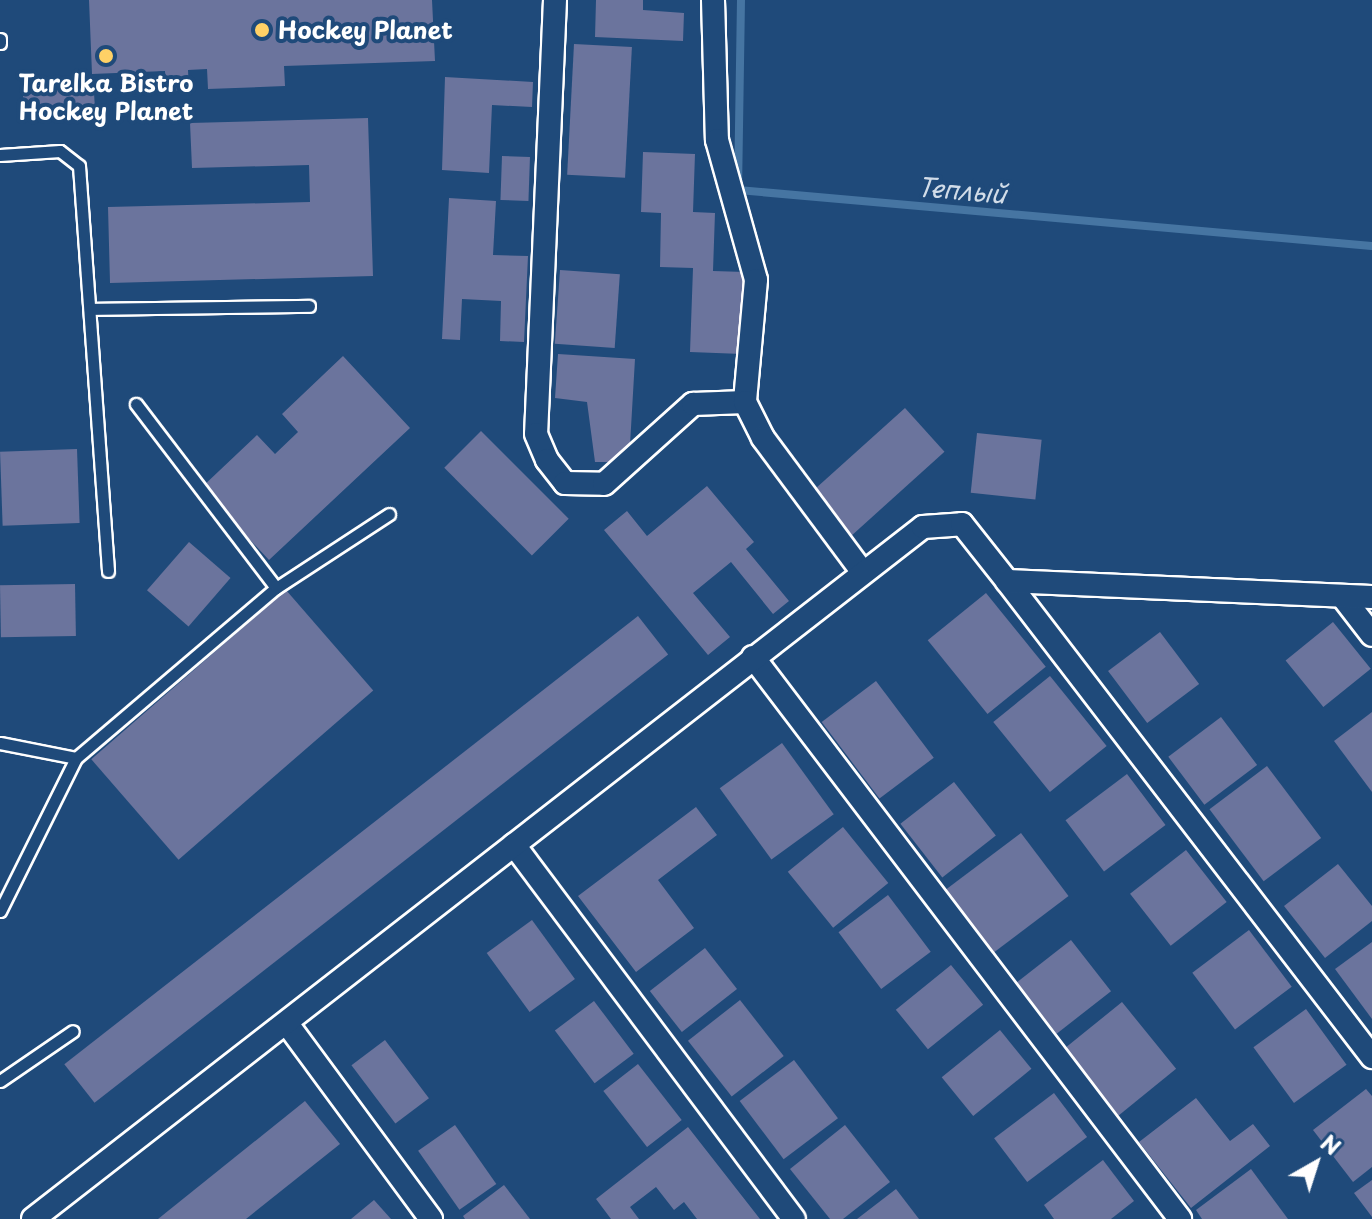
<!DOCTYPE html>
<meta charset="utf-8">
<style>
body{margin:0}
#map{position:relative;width:1372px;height:1219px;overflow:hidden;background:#1f4a7a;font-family:"Playpen Sans",sans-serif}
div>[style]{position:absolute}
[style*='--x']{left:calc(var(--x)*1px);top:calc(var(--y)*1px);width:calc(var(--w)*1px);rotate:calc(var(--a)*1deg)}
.stream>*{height:8px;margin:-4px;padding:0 4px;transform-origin:4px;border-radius:4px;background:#4675a2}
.building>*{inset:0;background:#6b749d;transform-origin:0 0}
.roads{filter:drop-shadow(2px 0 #fff) drop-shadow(-2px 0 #fff) drop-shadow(0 2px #fff) drop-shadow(0 -2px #fff)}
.service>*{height:11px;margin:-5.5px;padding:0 5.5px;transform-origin:5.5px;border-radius:5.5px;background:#1f4a7a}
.minor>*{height:22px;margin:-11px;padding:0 11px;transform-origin:11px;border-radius:11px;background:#1f4a7a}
.dots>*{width:22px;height:22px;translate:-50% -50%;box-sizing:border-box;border:4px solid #1f4a7a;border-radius:50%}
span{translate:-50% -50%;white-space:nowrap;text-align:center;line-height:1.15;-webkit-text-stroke:8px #1f4a7a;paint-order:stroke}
.poi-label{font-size:24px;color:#fff;font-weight:700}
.left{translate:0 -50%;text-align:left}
.water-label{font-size:26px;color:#d1dce8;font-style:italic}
.north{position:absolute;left:1276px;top:1123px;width:80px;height:80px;-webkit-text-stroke:6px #1f4a7a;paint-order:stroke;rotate:39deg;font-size:22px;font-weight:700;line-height:32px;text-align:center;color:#fff}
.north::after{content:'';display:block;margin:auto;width:28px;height:36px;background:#fff;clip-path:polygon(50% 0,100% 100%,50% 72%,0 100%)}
</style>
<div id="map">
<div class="stream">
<i style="--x:741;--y:0;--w:190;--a:90.9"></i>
<i style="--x:738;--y:190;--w:636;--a:5.05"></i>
</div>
<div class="building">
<i style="clip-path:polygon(89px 0,432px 0,435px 61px,284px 66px,285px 86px,208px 89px,207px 69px,188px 70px,189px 90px,166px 91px,165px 71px,92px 74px)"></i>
<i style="clip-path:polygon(596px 0,643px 0,643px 10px,684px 13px,683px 41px,595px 37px)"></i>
<i style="left:574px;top:44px;width:58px;height:131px;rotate:3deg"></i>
<i style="clip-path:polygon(445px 77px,533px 82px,532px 107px,492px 105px,489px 173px,442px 170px)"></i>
<i style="left:93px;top:79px;width:27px;height:71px;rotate:86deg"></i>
<i style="clip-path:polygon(368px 118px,373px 276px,110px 283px,108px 207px,310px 202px,309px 165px,192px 168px,190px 123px)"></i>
<i style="clip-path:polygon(643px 152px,695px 154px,693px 212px,715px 213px,713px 271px,745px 272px,742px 354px,690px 352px,693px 268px,660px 267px,661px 213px,641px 212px)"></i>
<i style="left:502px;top:156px;width:28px;height:44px;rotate:2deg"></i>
<i style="clip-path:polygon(449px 198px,496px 201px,493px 255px,528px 256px,524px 342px,500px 341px,501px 301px,462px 299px,460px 340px,442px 339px)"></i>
<i style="left:560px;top:270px;width:60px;height:74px;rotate:4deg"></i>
<i style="clip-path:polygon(558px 354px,635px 359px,629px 462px,595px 462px,587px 402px,555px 398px)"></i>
<i style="clip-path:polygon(343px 356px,410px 428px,269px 560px,201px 488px,257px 435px,275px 454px,298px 432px,282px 414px)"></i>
<i style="left:905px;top:408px;width:59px;height:126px;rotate:48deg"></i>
<i style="left:481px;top:431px;width:124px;height:52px;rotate:45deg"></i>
<i style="left:977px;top:433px;width:65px;height:60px;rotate:6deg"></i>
<i style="left:77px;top:449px;width:74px;height:77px;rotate:88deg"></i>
<i style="clip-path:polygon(707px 486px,754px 542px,746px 549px,789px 601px,773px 614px,731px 562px,693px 593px,730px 637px,708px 655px,604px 530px,627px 511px,647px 536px)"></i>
<i style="left:189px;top:542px;width:55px;height:64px;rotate:41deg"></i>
<i style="left:75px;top:584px;width:52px;height:75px;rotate:89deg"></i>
<i style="left:286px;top:590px;width:133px;height:258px;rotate:49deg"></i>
<i style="left:986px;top:593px;width:95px;height:75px;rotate:51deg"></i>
<i style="left:638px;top:616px;width:49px;height:728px;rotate:52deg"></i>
<i style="left:1333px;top:622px;width:60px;height:61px;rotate:51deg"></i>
<i style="left:1160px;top:632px;width:65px;height:65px;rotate:53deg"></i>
<i style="left:1050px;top:676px;width:90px;height:73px;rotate:51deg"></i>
<i style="left:876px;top:681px;width:96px;height:68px;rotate:53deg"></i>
<i style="clip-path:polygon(1372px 712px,1372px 792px,1334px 741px)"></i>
<i style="left:1221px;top:717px;width:60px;height:66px;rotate:53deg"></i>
<i style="left:782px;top:743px;width:88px;height:77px;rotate:54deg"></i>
<i style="left:1267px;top:766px;width:90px;height:72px;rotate:53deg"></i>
<i style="left:1127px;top:774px;width:64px;height:77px;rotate:53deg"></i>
<i style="left:954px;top:782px;width:68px;height:68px;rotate:52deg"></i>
<i style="clip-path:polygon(696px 807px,717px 835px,658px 880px,694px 928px,636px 972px,578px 896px)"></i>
<i style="left:843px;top:827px;width:72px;height:71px;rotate:51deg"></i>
<i style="left:1021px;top:833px;width:79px;height:94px;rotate:53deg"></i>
<i style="left:1186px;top:850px;width:66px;height:71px;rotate:52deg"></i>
<i style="clip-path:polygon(1338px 864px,1372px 906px,1372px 921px,1325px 958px,1284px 906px)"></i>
<i style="left:888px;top:895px;width:71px;height:62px;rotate:53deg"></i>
<i style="left:532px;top:920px;width:73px;height:56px;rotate:54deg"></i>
<i style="left:1249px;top:930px;width:71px;height:71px;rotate:53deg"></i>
<i style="left:1071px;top:940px;width:65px;height:69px;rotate:52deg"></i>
<i style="clip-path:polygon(1372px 942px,1372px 1019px,1335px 969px)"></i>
<i style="left:705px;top:948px;width:52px;height:70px;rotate:52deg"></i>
<i style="left:951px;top:965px;width:51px;height:71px;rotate:51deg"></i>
<i style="left:740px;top:1000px;width:71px;height:66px;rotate:52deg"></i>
<i style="left:594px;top:1001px;width:66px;height:49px;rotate:53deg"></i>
<i style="left:1122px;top:1002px;width:86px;height:74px;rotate:51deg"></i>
<i style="left:1306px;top:1009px;width:69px;height:65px;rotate:54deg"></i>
<i style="left:1000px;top:1030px;width:50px;height:75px;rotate:51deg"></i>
<i style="left:385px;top:1040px;width:73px;height:42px;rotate:53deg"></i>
<i style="left:794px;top:1060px;width:73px;height:68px;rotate:53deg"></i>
<i style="left:638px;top:1064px;width:71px;height:44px;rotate:52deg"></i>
<i style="clip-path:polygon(1366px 1089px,1372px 1096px,1372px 1167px,1353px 1182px,1313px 1130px)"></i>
<i style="left:1054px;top:1093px;width:55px;height:75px;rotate:53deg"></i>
<i style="clip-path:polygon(1196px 1098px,1230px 1141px,1253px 1124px,1270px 1146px,1191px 1208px,1139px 1142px)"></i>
<i style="clip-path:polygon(305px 1101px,340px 1144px,246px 1219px,158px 1219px)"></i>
<i style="left:455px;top:1125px;width:72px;height:45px;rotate:55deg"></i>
<i style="clip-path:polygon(845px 1125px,890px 1182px,843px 1219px,830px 1219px,790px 1169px)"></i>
<i style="clip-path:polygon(688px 1127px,760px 1219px,697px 1219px,684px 1202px,674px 1210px,656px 1187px,630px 1207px,639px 1219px,611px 1219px,596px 1199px)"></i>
<i style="clip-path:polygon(1103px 1160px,1134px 1201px,1111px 1219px,1054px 1219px,1044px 1205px)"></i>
<i style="clip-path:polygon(1251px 1169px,1288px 1219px,1202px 1219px,1196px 1210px)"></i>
<i style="clip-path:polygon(1372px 1180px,1372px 1217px,1354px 1193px)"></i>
<i style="clip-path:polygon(504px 1185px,530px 1219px,465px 1219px,463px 1216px)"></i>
<i style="clip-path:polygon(896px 1189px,919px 1219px,857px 1219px)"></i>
<i style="clip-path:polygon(374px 1200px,391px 1219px,351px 1219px)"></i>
</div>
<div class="roads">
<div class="service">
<i style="--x:0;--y:39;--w:4;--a:90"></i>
<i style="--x:0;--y:155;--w:60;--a:-3.8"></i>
<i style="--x:60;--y:151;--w:24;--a:38"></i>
<i style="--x:79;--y:166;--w:406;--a:85.9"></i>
<i style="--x:90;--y:309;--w:219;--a:-0.8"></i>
<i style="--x:136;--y:404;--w:231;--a:52.7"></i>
<i style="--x:0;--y:743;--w:77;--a:11.2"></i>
<i style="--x:0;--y:911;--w:171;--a:-63.6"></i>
<i style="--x:76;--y:758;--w:262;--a:-40.4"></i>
<i style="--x:276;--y:588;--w:135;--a:-33.2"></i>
<i style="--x:0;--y:1081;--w:88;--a:-34.4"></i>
</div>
<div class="minor">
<i style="--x:555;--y:0;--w:434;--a:92.5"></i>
<i style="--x:536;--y:434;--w:28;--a:67"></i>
<i style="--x:547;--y:460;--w:29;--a:52"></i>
<i style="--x:565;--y:483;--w:39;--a:1"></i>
<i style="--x:604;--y:484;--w:120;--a:-42"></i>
<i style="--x:693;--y:404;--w:52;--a:-2.2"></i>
<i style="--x:713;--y:0;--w:140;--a:88.4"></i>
<i style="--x:717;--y:140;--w:145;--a:74.4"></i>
<i style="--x:756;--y:280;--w:122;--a:95.2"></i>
<i style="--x:745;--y:402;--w:40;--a:63.4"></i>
<i style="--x:763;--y:438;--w:164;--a:53.4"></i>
<i style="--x:1007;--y:581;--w:600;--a:52.52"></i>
<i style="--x:1342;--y:596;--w:49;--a:52.4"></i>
<i style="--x:753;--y:657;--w:706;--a:52.77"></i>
<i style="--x:514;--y:845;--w:467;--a:53.2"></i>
<i style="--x:288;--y:1025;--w:241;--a:53.6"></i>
<i style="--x:33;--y:1219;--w:1127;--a:-37.87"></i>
<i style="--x:923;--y:527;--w:39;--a:-4"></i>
<i style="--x:962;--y:524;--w:73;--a:51.7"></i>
<i style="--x:1007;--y:581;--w:365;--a:2.5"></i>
</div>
</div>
<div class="dots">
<i style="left:262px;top:30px;background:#ffd166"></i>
<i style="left:106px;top:56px;background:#ffd166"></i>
</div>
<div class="poi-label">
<span class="left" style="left:278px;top:30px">Hockey Planet</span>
<span style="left:106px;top:97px">Tarelka Bistro<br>Hockey Planet</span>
</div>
<div class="water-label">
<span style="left:962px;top:190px;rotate:5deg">Теплый</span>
</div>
<div class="north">N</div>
</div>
